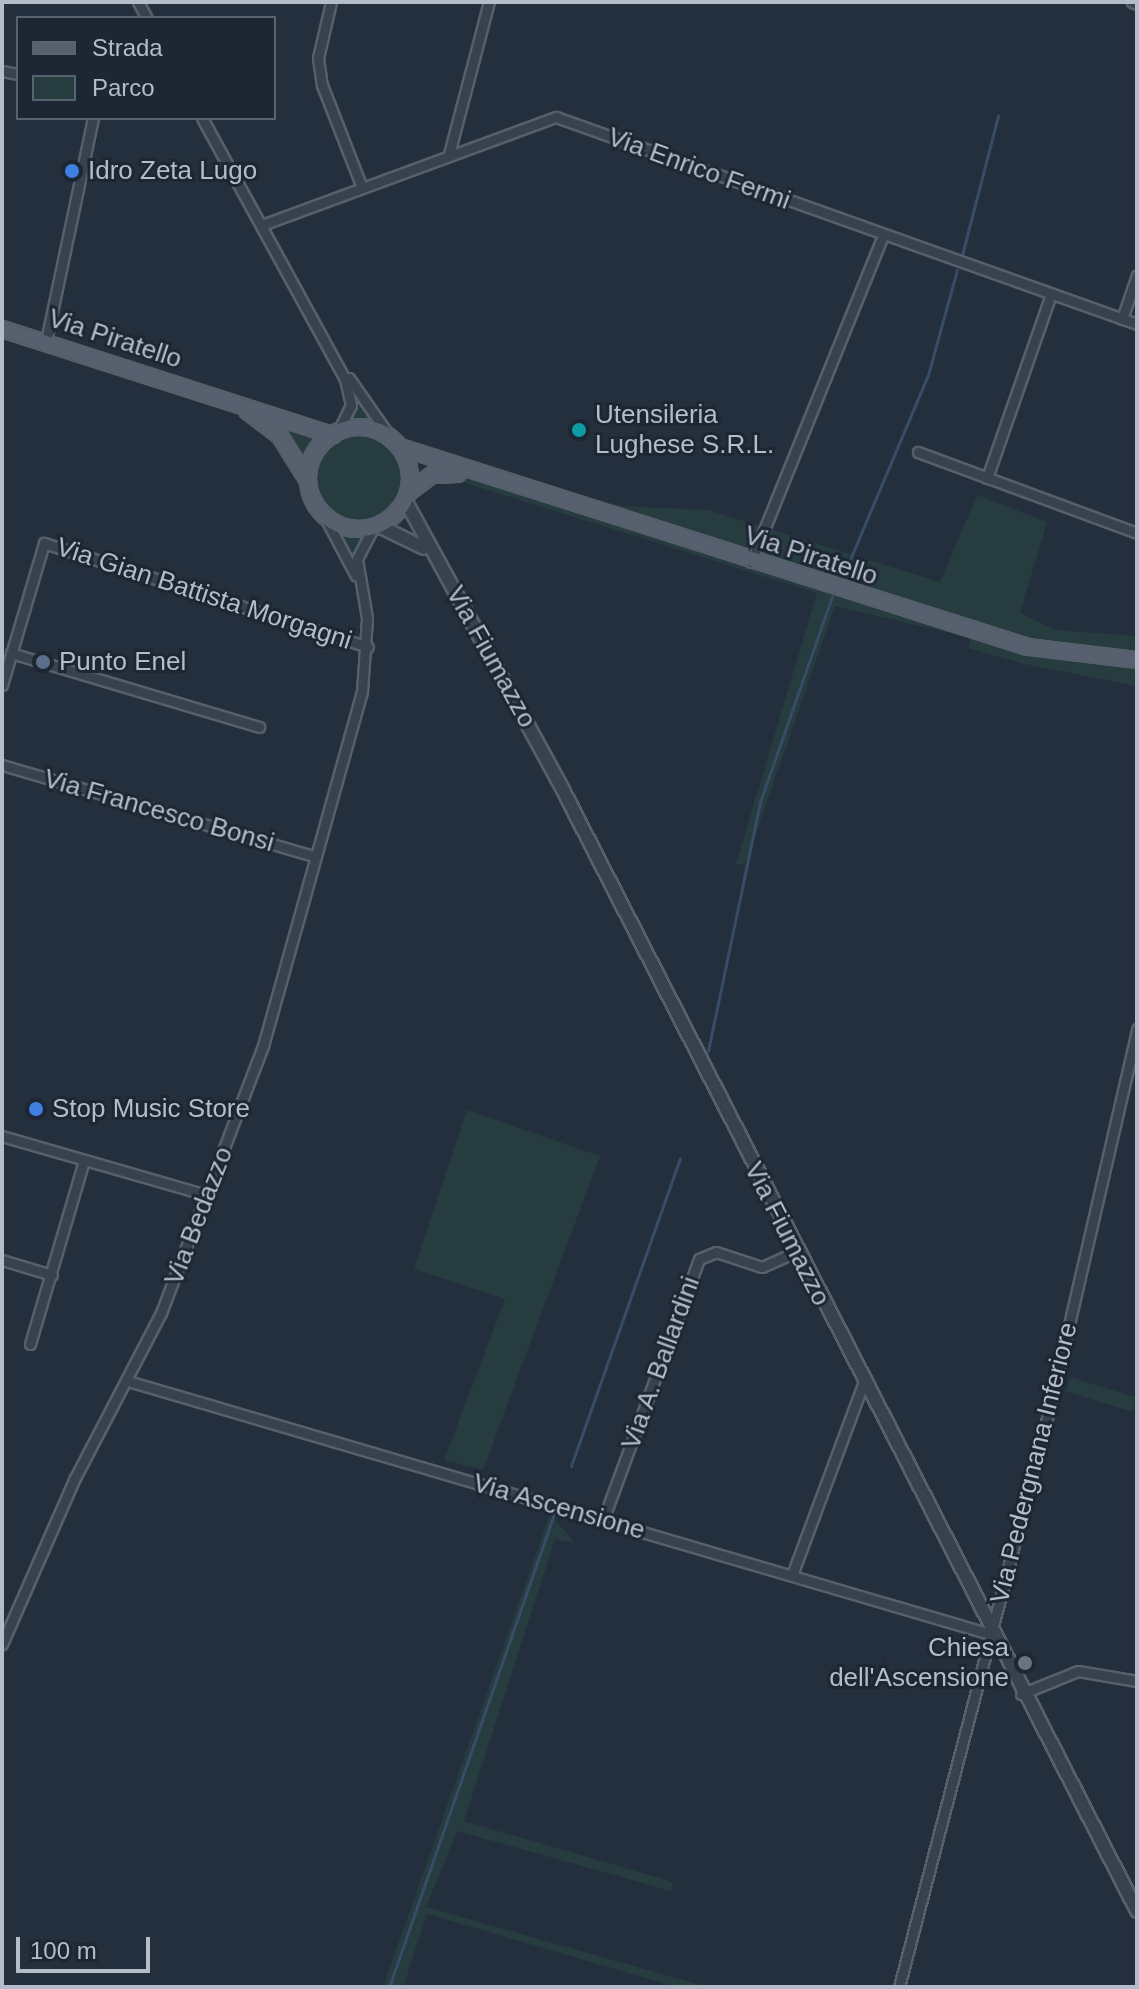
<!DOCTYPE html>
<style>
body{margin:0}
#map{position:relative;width:1139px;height:1989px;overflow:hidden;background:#242f3e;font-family:Helvetica,sans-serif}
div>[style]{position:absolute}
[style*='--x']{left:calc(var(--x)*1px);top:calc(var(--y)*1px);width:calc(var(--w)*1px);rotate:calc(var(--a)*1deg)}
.green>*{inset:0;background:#263c3f;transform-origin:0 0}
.round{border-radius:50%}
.stream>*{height:3px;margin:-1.5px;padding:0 1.5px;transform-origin:1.5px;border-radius:1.5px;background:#394c67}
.roads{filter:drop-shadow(2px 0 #565f6c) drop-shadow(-2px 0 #565f6c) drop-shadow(0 2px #565f6c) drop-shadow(0 -2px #565f6c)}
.minor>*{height:9px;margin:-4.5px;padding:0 4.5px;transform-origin:4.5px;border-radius:4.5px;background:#38414e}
.tertiary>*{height:12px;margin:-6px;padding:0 6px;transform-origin:6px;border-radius:6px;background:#38414e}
.primary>*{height:14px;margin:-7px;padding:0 7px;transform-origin:7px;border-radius:7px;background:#56606e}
.primary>.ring{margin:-7px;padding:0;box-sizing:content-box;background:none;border:14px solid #56606e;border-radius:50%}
.dots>*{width:22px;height:22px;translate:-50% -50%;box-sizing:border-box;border:4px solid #1d2633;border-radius:50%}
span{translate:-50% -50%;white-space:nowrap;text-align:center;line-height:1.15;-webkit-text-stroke:6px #1d2633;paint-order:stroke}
.street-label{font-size:26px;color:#b4bcc9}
.poi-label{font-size:26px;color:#b4bcc9}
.left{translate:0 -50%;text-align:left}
.right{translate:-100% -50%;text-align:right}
.frame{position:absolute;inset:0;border:4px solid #b4bcc9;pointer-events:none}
.legend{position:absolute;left:16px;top:16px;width:260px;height:104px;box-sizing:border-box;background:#1d2633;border:2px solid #59626f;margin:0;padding:10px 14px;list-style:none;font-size:24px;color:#b4bcc9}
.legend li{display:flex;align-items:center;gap:16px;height:40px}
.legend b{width:40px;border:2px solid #59626f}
.scale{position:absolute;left:16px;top:1937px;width:134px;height:36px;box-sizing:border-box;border:4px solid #b4bcc9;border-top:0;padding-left:10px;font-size:24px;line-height:28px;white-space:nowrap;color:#b4bcc9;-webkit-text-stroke:6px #1d2633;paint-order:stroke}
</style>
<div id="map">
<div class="green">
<i style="clip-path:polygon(355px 394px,375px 422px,349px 420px)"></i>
<i style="clip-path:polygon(269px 418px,318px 437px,302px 464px)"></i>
<i class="round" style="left:314px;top:433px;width:90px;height:90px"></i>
<i style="clip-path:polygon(459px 462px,622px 506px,708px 510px,940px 582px,977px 495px,1047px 522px,1020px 613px,1055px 630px,1137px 636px,1137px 686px,1025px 664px,968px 648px,971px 638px,835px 606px,745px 865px,736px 864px,817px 593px,456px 480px)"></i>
<i style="clip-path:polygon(337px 532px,361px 536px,352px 565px)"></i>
<i style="clip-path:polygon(467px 1110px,600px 1156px,483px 1470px,444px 1460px,505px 1299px,414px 1269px)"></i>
<i style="left:1070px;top:1377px;width:70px;height:15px;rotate:17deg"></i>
<i style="clip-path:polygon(550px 1514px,575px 1543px,555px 1539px,464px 1821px,673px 1882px,671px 1891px,457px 1831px,426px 1907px,708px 1987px,676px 1987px,427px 1914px,403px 1987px,383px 1987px)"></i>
</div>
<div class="stream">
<i style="--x:962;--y:255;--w:144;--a:-75.5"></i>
<i style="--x:846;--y:569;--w:211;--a:-67.1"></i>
<i style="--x:928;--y:375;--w:109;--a:-74.6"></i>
<i style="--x:708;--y:1051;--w:254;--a:-78.2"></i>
<i style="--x:760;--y:802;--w:218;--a:-70.7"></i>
<i style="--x:571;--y:1466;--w:326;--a:-70.5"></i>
<i style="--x:389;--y:1987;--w:501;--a:-70.77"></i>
</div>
<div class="roads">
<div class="minor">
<i style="--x:138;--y:2;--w:18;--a:61"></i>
<i style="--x:331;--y:2;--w:57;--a:103.1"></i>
<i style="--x:318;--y:58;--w:27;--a:82"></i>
<i style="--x:322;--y:85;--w:107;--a:68.7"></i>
<i style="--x:1132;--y:2;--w:5;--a:22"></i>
<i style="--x:2;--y:71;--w:16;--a:11"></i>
<i style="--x:202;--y:118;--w:298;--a:61.3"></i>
<i style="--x:345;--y:379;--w:27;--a:77"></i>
<i style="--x:351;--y:405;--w:30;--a:116"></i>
<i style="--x:449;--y:154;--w:157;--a:-75.3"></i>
<i style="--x:262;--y:225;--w:313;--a:-20.2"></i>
<i style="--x:556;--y:117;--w:617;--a:19.61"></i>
<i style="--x:1122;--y:319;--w:46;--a:-71.2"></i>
<i style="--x:46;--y:341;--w:228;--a:-78.1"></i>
<i style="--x:349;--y:378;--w:72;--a:55.2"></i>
<i style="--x:918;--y:452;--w:233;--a:20.3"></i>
<i style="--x:987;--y:478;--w:195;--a:-70.8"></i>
<i style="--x:322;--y:512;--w:72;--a:62"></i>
<i style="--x:751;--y:562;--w:352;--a:-68"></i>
<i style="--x:11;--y:653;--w:259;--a:16.6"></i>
<i style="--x:2;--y:685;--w:148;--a:-73.5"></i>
<i style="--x:44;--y:543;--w:340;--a:17.8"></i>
<i style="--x:2;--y:765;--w:327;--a:16.3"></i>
<i style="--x:2;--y:1136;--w:212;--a:16.1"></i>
<i style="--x:2;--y:1260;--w:52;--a:16.7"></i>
<i style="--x:30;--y:1344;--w:192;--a:-73.6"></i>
<i style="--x:128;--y:1381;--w:898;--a:16.36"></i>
<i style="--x:603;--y:1520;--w:278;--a:-69.8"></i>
<i style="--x:699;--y:1259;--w:18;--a:-22"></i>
<i style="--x:716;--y:1252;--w:48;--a:18.1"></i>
<i style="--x:762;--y:1267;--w:37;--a:-24"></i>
<i style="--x:792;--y:1575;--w:204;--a:-69.6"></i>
<i style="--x:2;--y:1644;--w:181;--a:-66.3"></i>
<i style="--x:75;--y:1478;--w:186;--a:-62.5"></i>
<i style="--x:161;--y:1313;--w:286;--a:-69.1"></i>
<i style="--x:263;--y:1046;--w:368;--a:-74.4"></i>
<i style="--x:362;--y:692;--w:74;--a:-86.1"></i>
<i style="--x:367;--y:618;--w:60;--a:-99.6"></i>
<i style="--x:357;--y:559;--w:36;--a:-63"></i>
<i style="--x:1021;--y:1694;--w:61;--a:-22"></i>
<i style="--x:1078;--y:1671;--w:60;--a:9.6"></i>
<i style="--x:899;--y:1987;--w:599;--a:-75.41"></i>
<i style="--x:1050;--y:1407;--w:388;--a:-77"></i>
</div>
<div class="tertiary">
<i style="--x:405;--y:500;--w:332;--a:61.4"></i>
<i style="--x:564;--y:792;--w:1257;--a:62.88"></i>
<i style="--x:377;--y:525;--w:52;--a:26.1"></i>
</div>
<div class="primary">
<i style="--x:2;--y:329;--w:348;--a:17.8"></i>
<i style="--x:247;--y:411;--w:41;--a:37.1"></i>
<i style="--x:280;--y:436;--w:53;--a:58.1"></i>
<i class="ring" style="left:308px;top:427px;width:88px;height:88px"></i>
<i style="--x:400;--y:447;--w:659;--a:17.67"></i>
<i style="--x:1028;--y:647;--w:110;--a:6.8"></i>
<i style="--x:408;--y:493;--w:30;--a:-37"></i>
<i style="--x:432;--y:475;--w:26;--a:-2"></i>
</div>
</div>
<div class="dots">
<i style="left:72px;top:171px;background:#3f7fe0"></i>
<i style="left:579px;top:430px;background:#0f9aa8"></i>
<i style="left:43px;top:662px;background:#5c6f8a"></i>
<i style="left:36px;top:1109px;background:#3f7fe0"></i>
<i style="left:1025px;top:1663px;background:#6b7280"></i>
</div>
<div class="street-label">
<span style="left:699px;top:169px;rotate:20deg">Via Enrico Fermi</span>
<span style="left:115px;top:339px;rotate:18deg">Via Piratello</span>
<span style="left:811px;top:556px;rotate:18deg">Via Piratello</span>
<span style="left:204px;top:594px;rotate:18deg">Via Gian Battista Morgagni</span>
<span style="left:491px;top:657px;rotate:61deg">Via Fiumazzo</span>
<span style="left:159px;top:811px;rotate:16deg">Via Francesco Bonsi</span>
<span style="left:199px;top:1216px;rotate:-69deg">Via Bedazzo</span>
<span style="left:787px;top:1234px;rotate:63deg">Via Fiumazzo</span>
<span style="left:661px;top:1363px;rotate:-70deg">Via A. Ballardini</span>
<span style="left:1034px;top:1463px;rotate:-76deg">Via Pedergnana Inferiore</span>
<span style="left:559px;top:1507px;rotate:16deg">Via Ascensione</span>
</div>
<div class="poi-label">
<span class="left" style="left:88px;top:171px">Idro Zeta Lugo</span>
<span class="left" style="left:595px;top:430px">Utensileria<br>Lughese S.R.L.</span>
<span class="left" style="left:59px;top:662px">Punto Enel</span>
<span class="left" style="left:52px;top:1109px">Stop Music Store</span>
<span class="right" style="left:1009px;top:1663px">Chiesa<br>dell'Ascensione</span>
</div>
<div class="frame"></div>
<ul class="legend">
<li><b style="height:10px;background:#56606e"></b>Strada</li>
<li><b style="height:22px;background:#263c3f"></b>Parco</li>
</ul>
<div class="scale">100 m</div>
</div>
